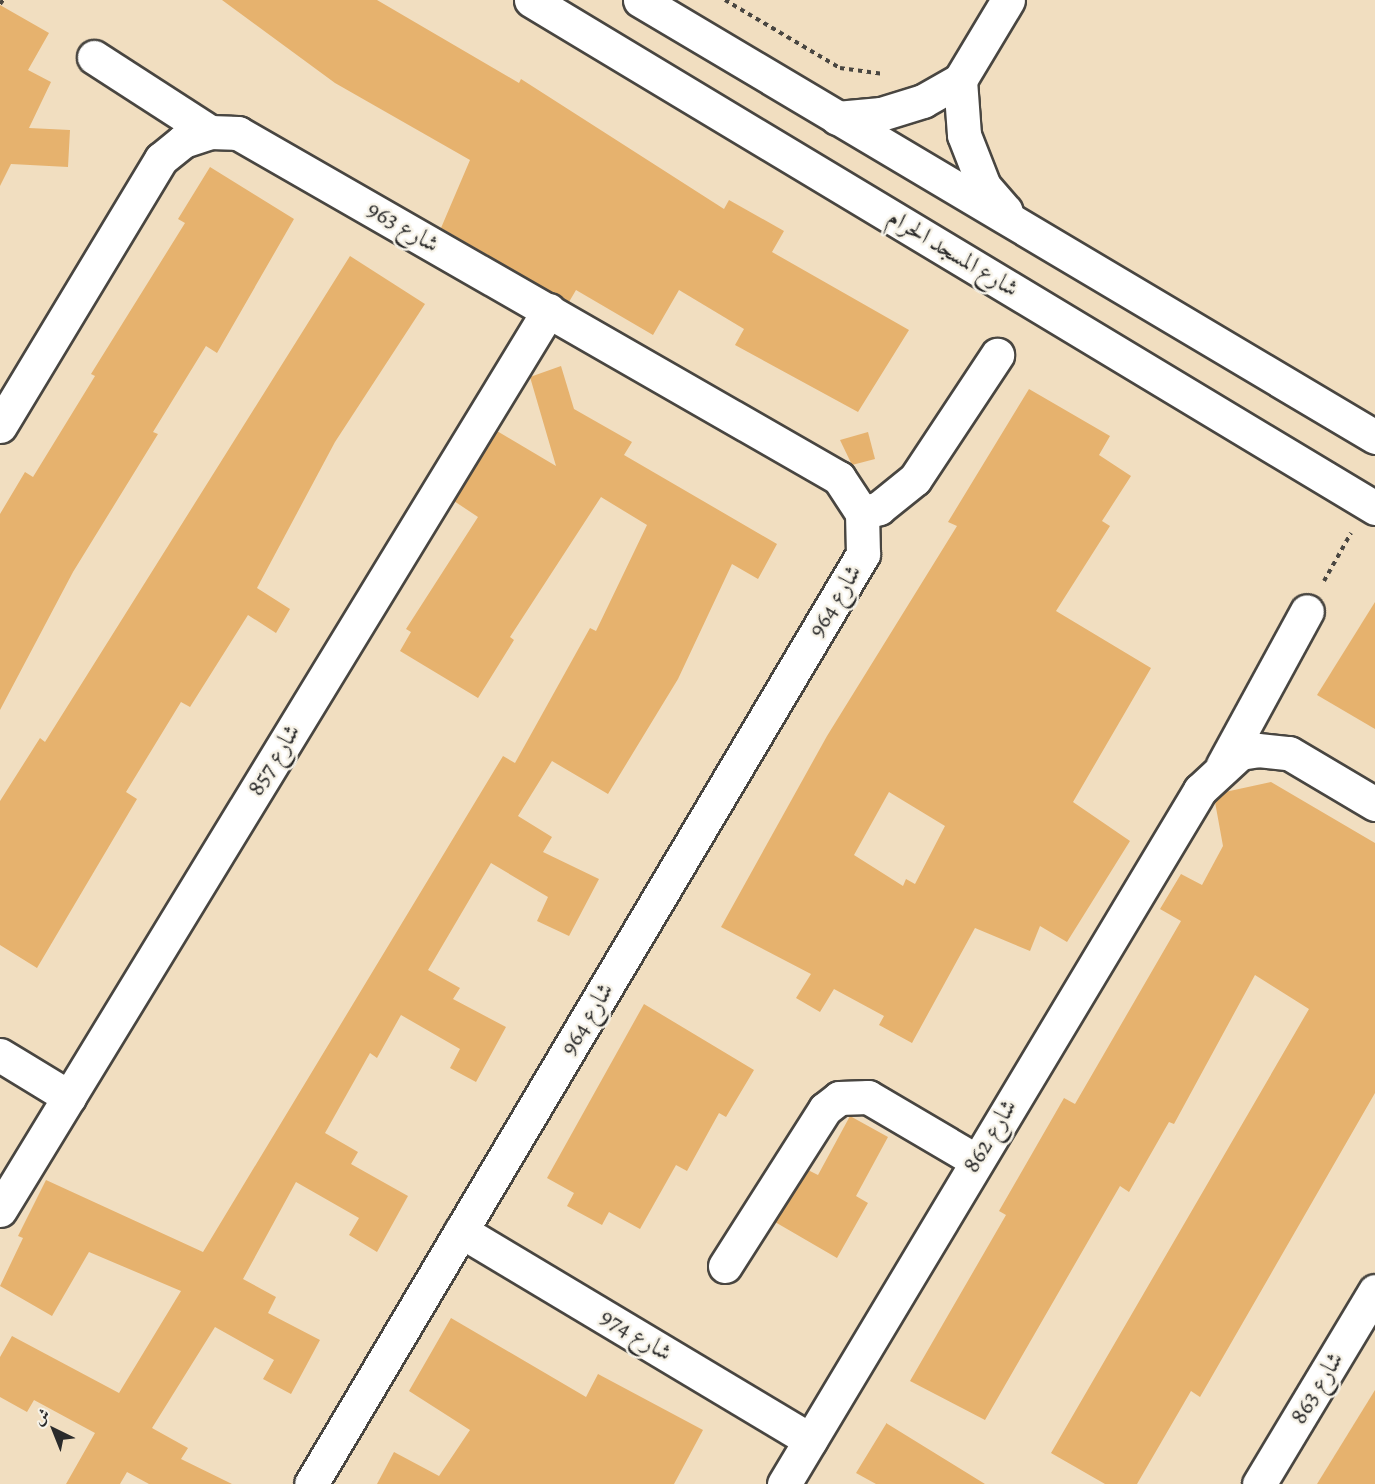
<!DOCTYPE html>
<meta charset="utf-8">
<style>
body{margin:0}
#map{position:relative;width:1375px;height:1484px;overflow:hidden;background:#f1dec0;font-family:Alegreya,Amiri,serif}
div>[style]{position:absolute}
[style*='--x']{left:calc(var(--x)*1px);top:calc(var(--y)*1px);width:calc(var(--w)*1px);rotate:calc(var(--a)*1deg)}
.building>*{inset:0;background:#e6b26e}
.path>*{height:4px;margin-top:-2px;transform-origin:0;background:repeating-linear-gradient(90deg,#494641 0 4.5px,transparent 0 9px)}
.roads{filter:drop-shadow(2px 0 #494641) drop-shadow(-2px 0 #494641) drop-shadow(0 2px #494641) drop-shadow(0 -2px #494641)}
.minor>*{height:33px;margin:-16.5px;padding:0 16.5px;transform-origin:16.5px;border-radius:16.5px;background:#fff}
span{translate:-50% -50%;white-space:nowrap;text-align:center;line-height:1.15;-webkit-text-stroke:5px #f7f3e8;paint-order:stroke}
.street-label{font-size:24px;color:#2b2b2b}
.north{position:absolute;left:24px;top:1400px;width:60px;height:60px;-webkit-text-stroke:4px #f7f3e8;paint-order:stroke;rotate:317deg;font-size:16px;font-weight:700;line-height:24px;text-align:center;color:#2b2b2b}
.north::after{content:'';display:block;margin:auto;width:21px;height:27px;background:#2b2b2b;clip-path:polygon(50% 0,100% 100%,50% 72%,0 100%)}
</style>
<div id="map">
<div class="building">
<i style="clip-path:polygon(222px 0,377px 0,519px 83px,521px 79px,724px 209px,729px 200px,784px 231px,772px 252px,909px 330px,858px 412px,735px 345px,744px 329px,679px 290px,653px 335px,576px 290px,569px 302px,441px 228px,470px 160px,335px 83px)"></i>
<i style="clip-path:polygon(0 5px,49px 33px,28px 70px,51px 82px,29px 128px,70px 130px,68px 167px,11px 164px,0 186px)"></i>
<i style="clip-path:polygon(210px 167px,294px 219px,217px 353px,206px 346px,153px 432px,158px 434px,73px 572px,0 710px,0 514px,25px 472px,33px 477px,95px 376px,91px 374px,185px 223px,178px 219px)"></i>
<i style="clip-path:polygon(350px 256px,425px 304px,335px 442px,257px 588px,290px 609px,276px 633px,248px 615px,190px 707px,181px 702px,126px 792px,137px 799px,37px 968px,0 945px,0 801px,40px 738px,45px 742px)"></i>
<i style="clip-path:polygon(561px 366px,574px 409px,632px 442px,624px 455px,777px 544px,758px 579px,732px 564px,678px 679px,608px 794px,552px 761px,518px 816px,552px 837px,543px 852px,599px 879px,569px 936px,537px 921px,548px 897px,491px 863px,428px 970px,460px 988px,453px 999px,506px 1027px,476px 1082px,450px 1068px,460px 1049px,401px 1015px,377px 1058px,370px 1053px,325px 1133px,358px 1152px,351px 1164px,408px 1196px,377px 1252px,349px 1235px,359px 1218px,296px 1182px,243px 1279px,276px 1297px,268px 1313px,320px 1340px,291px 1394px,263px 1379px,274px 1360px,215px 1327px,152px 1428px,188px 1448px,181px 1459px,232px 1484px,149px 1484px,127px 1472px,120px 1484px,66px 1484px,95px 1433px,34px 1400px,27px 1412px,0 1397px,0 1357px,12px 1336px,119px 1393px,181px 1291px,89px 1252px,52px 1316px,0 1286px,23px 1238px,18px 1236px,46px 1180px,203px 1252px,503px 756px,515px 763px,590px 628px,596px 631px,647px 525px,601px 497px,510px 637px,514px 640px,478px 698px,400px 651px,411px 632px,406px 629px,478px 517px,454px 501px,497px 431px,556px 466px,530px 377px)"></i>
<i style="clip-path:polygon(evenodd,1029px 389px,1110px 436px,1099px 455px,1131px 476px,1102px 521px,1110px 526px,1056px 611px,1151px 668px,1073px 802px,1130px 841px,1067px 942px,1040px 926px,1030px 951px,975px 928px,912px 1043px,879px 1025px,884px 1016px,834px 989px,820px 1012px,796px 998px,811px 974px,721px 927px,827px 736px,957px 526px,948px 522px,1029px 389px,889px 792px,945px 826px,915px 884px,906px 879px,903px 886px,854px 855px,889px 792px)"></i>
<i style="clip-path:polygon(868px 432px,875px 459px,852px 465px,840px 440px)"></i>
<i style="clip-path:polygon(1375px 602px,1375px 729px,1317px 695px)"></i>
<i style="clip-path:polygon(1271px 782px,1375px 843px,1375px 1093px,1200px 1397px,1191px 1391px,1137px 1484px,1105px 1484px,1051px 1453px,1309px 1009px,1255px 975px,1174px 1124px,1169px 1122px,1129px 1192px,1120px 1186px,985px 1420px,910px 1381px,1006px 1215px,999px 1211px,1064px 1098px,1075px 1104px,1181px 921px,1160px 909px,1181px 874px,1202px 885px,1223px 846px,1215px 802px,1225px 792px)"></i>
<i style="clip-path:polygon(644px 1004px,754px 1070px,726px 1117px,719px 1113px,687px 1171px,676px 1165px,640px 1229px,609px 1212px,602px 1225px,567px 1206px,574px 1193px,547px 1178px)"></i>
<i style="clip-path:polygon(850px 1116px,888px 1137px,856px 1196px,868px 1203px,837px 1258px,775px 1222px,808px 1170px,818px 1175px)"></i>
<i style="clip-path:polygon(451px 1318px,586px 1397px,598px 1374px,703px 1430px,674px 1484px,377px 1484px,394px 1452px,439px 1476px,470px 1430px,409px 1391px)"></i>
<i style="clip-path:polygon(1375px 1390px,1375px 1484px,1317px 1484px)"></i>
<i style="clip-path:polygon(886px 1424px,886px 1423px,985px 1484px,876px 1484px,856px 1473px)"></i>
</div>
<div class="path">
<i style="--x:725;--y:0;--w:134;--a:30.6"></i>
<i style="--x:840;--y:68;--w:44;--a:7.8"></i>
<i style="--x:0;--y:4;--w:5;--a:-53"></i>
<i style="--x:1324;--y:581;--w:55;--a:-60.6"></i>
</div>
<div class="roads">
<div class="minor">
<i style="--x:531;--y:0;--w:985;--a:31.04"></i>
<i style="--x:640;--y:0;--w:855;--a:30.73"></i>
<i style="--x:94;--y:57;--w:138;--a:32.9"></i>
<i style="--x:960;--y:80;--w:55;--a:85.8"></i>
<i style="--x:964;--y:135;--w:55;--a:68.6"></i>
<i style="--x:984;--y:186;--w:33;--a:49"></i>
<i style="--x:837;--y:118;--w:44;--a:-5.2"></i>
<i style="--x:881;--y:114;--w:44;--a:-17.2"></i>
<i style="--x:923;--y:101;--w:43;--a:-29.6"></i>
<i style="--x:960;--y:80;--w:93;--a:-59"></i>
<i style="--x:0;--y:426;--w:312;--a:-58.9"></i>
<i style="--x:161;--y:159;--w:28;--a:-39"></i>
<i style="--x:183;--y:141;--w:28;--a:-18"></i>
<i style="--x:210;--y:132;--w:28;--a:2"></i>
<i style="--x:238;--y:133;--w:693;--a:29.86"></i>
<i style="--x:839;--y:478;--w:42;--a:56.7"></i>
<i style="--x:862;--y:513;--w:41;--a:88.6"></i>
<i style="--x:863;--y:554;--w:1081;--a:120.69"></i>
<i style="--x:862;--y:513;--w:18;--a:-16"></i>
<i style="--x:879;--y:508;--w:46;--a:-38.9"></i>
<i style="--x:915;--y:479;--w:149;--a:-56.5"></i>
<i style="--x:1223;--y:765;--w:175;--a:-61.4"></i>
<i style="--x:0;--y:1055;--w:81;--a:31.3"></i>
<i style="--x:0;--y:1210;--w:1054;--a:-58.62"></i>
<i style="--x:461;--y:1231;--w:407;--a:30.9"></i>
<i style="--x:725;--y:1266;--w:186;--a:-57.5"></i>
<i style="--x:825;--y:1109;--w:18;--a:-38"></i>
<i style="--x:839;--y:1098;--w:29;--a:-2"></i>
<i style="--x:868;--y:1097;--w:124;--a:30.5"></i>
<i style="--x:784;--y:1484;--w:809;--a:-59.06"></i>
<i style="--x:1200;--y:790;--w:54;--a:-42.8"></i>
<i style="--x:1240;--y:753;--w:18;--a:-9"></i>
<i style="--x:1258;--y:750;--w:31;--a:6"></i>
<i style="--x:1289;--y:753;--w:100;--a:30.7"></i>
<i style="--x:1259;--y:1484;--w:225;--a:-59"></i>
</div>
</div>
<div class="street-label">
<span style="left:403px;top:227px;rotate:30deg">شارع 963</span>
<span style="left:953px;top:253px;rotate:31deg">شارع المسجد الحرام</span>
<span style="left:835px;top:601px;rotate:-59deg">شارع 964</span>
<span style="left:274px;top:760px;rotate:-59deg">شارع 857</span>
<span style="left:587px;top:1019px;rotate:-59deg">شارع 964</span>
<span style="left:990px;top:1136px;rotate:-59deg">شارع 862</span>
<span style="left:636px;top:1335px;rotate:31deg">شارع 974</span>
<span style="left:1317px;top:1388px;rotate:-59deg">شارع 863</span>
</div>
<div class="north">ش</div>
</div>
